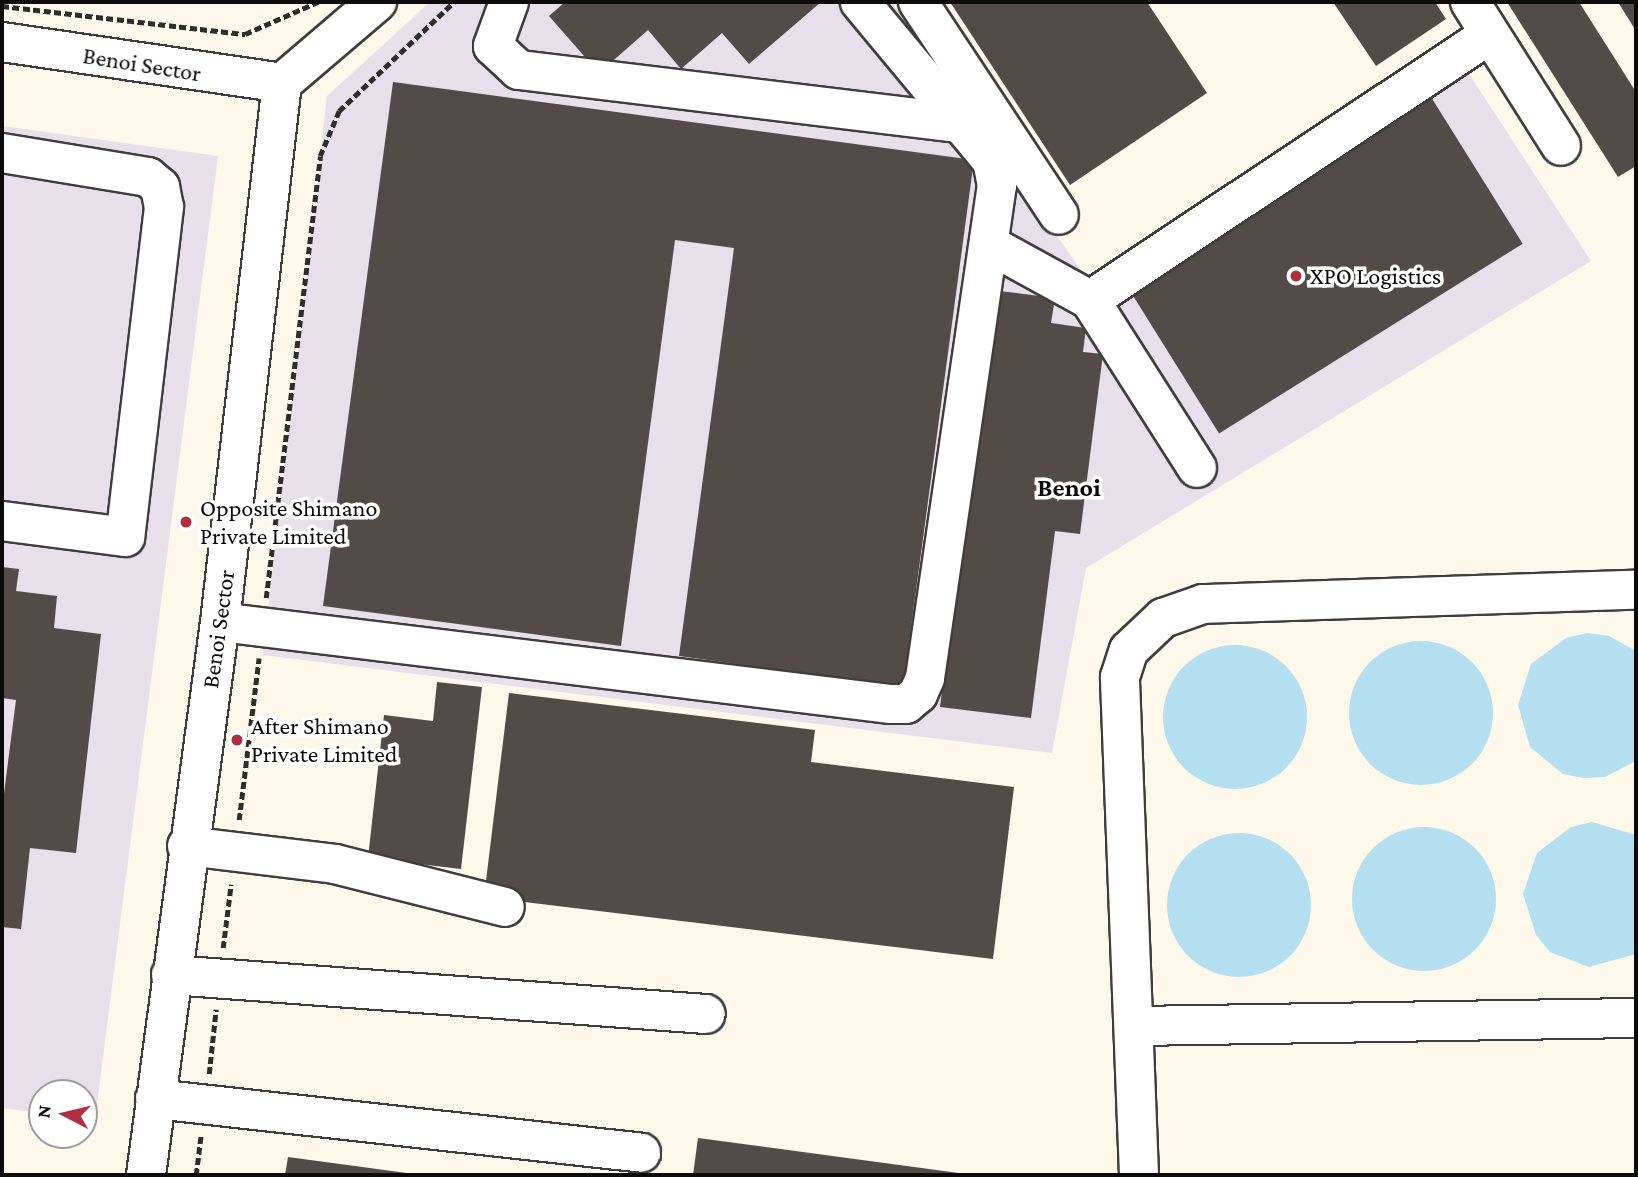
<!DOCTYPE html>
<style>
body{margin:0}
#map{position:relative;width:1638px;height:1177px;overflow:hidden;background:#fdf8ea;font-family:"Crimson Pro",serif}
div>[style]{position:absolute}
[style*='--x']{left:calc(var(--x)*1px);top:calc(var(--y)*1px);width:calc(var(--w)*1px);rotate:calc(var(--a)*1deg)}
.industrial>*{inset:0;background:#e7dfe9}
.water>*{inset:0;background:#b3dff0}
.round{border-radius:50%}
.building>*{inset:0;background:#524b48;transform-origin:0 0}
.path>*{height:4.5px;margin-top:-2.25px;transform-origin:0;background:repeating-linear-gradient(90deg,#2d2d2d 0 7px,transparent 0 10.5px)}
.roads{filter:drop-shadow(2px 0 #3e3e3e) drop-shadow(-2px 0 #3e3e3e) drop-shadow(0 2px #3e3e3e) drop-shadow(0 -2px #3e3e3e)}
.minor>*{height:38px;margin:-19px;padding:0 19px;transform-origin:19px;border-radius:19px;background:#fff}
.dots>*{width:19px;height:19px;translate:-50% -50%;box-sizing:border-box;border:4px solid #fff;border-radius:50%}
span{translate:-50% -50%;white-space:nowrap;text-align:center;line-height:1.15;-webkit-text-stroke:7px #fff;paint-order:stroke}
.street-label{font-size:24px;color:#0b0b0b}
.poi-label{font-size:24px;color:#0b0b0b}
.left{translate:0 -50%;text-align:left}
.neighbourhood-label{font-size:26px;color:#0b0b0b;font-weight:700}
.frame{position:absolute;inset:0;border:4px solid #0b0b0b;pointer-events:none}
.north{position:absolute;left:28px;top:1079px;width:70px;height:70px;box-sizing:border-box;background:#fff;border:2px solid #9d9d9d;border-radius:50%;rotate:277deg;font-size:19px;font-weight:700;line-height:28px;text-align:center;color:#0b0b0b}
.north::after{content:'';display:block;margin:auto;width:24px;height:32px;background:#ae3040;clip-path:polygon(50% 0,100% 100%,50% 72%,0 100%)}
</style>
<div id="map">
<div class="industrial">
<i style="clip-path:polygon(430px 2px,891px 2px,1086px 277px,1458px 57px,1591px 261px,1086px 568px,1052px 753px,263px 655px,327px 96px)"></i>
<i style="clip-path:polygon(2px 126px,218px 156px,95px 1120px,84px 1118px,84px 1093px,42px 1093px,42px 1113px,2px 1108px)"></i>
</div>
<div class="water">
<i style="clip-path:polygon(1587px 633px,1609px 636px,1636px 651px,1636px 761px,1605px 777px,1584px 778px,1563px 774px,1530px 747px,1518px 705px,1531px 664px,1566px 638px)"></i>
<i class="round" style="left:1349px;top:641px;width:144px;height:144px"></i>
<i class="round" style="left:1163px;top:645px;width:144px;height:144px"></i>
<i style="clip-path:polygon(1592px 822px,1636px 835px,1636px 954px,1589px 967px,1550px 952px,1536px 935px,1523px 894px,1537px 853px,1571px 827px)"></i>
<i class="round" style="left:1352px;top:827px;width:144px;height:144px"></i>
<i class="round" style="left:1167px;top:833px;width:144px;height:144px"></i>
</div>
<div class="building">
<i style="clip-path:polygon(565px 2px,821px 2px,749px 64px,722px 33px,681px 69px,648px 30px,599px 73px,549px 16px)"></i>
<i style="clip-path:polygon(950px 2px,1147px 2px,1207px 93px,1070px 185px)"></i>
<i style="clip-path:polygon(1333px 2px,1435px 2px,1446px 19px,1376px 66px)"></i>
<i style="clip-path:polygon(1507px 2px,1579px 2px,1636px 92px,1636px 166px,1618px 177px)"></i>
<i style="clip-path:polygon(1618px 2px,1636px 2px,1636px 31px)"></i>
<i style="clip-path:polygon(393px 82px,974px 160px,903px 687px,679px 656px,734px 248px,675px 240px,621px 646px,323px 606px)"></i>
<i style="left:1431px;top:97px;width:173px;height:358px;rotate:58deg"></i>
<i style="clip-path:polygon(992px 290px,1055px 298px,1051px 323px,1086px 328px,1083px 352px,1103px 354px,1080px 534px,1055px 531px,1031px 718px,940px 707px)"></i>
<i style="clip-path:polygon(2px 567px,19px 569px,16px 591px,57px 596px,54px 628px,101px 634px,76px 853px,30px 848px,21px 929px,2px 927px,2px 809px,16px 700px,2px 698px)"></i>
<i style="clip-path:polygon(437px 682px,482px 687px,461px 869px,368px 858px,384px 715px,433px 721px)"></i>
<i style="clip-path:polygon(509px 693px,815px 730px,811px 762px,1014px 787px,993px 959px,484px 897px)"></i>
<i style="clip-path:polygon(698px 1138px,966px 1174px,966px 1175px,693px 1175px)"></i>
<i style="clip-path:polygon(288px 1157px,414px 1174px,414px 1175px,285px 1175px)"></i>
</div>
<div class="path">
<i style="--x:2;--y:6;--w:245;--a:6.6"></i>
<i style="--x:245;--y:34;--w:80;--a:-23.7"></i>
<i style="--x:266;--y:598;--w:445;--a:-83"></i>
<i style="--x:320;--y:156;--w:49;--a:-67.1"></i>
<i style="--x:339;--y:111;--w:158;--a:-43.5"></i>
<i style="--x:239;--y:820;--w:163;--a:-83"></i>
<i style="--x:223;--y:948;--w:64;--a:-82.9"></i>
<i style="--x:209;--y:1074;--w:65;--a:-83.9"></i>
<i style="--x:196;--y:1175;--w:41;--a:-83"></i>
</div>
<div class="roads">
<div class="minor">
<i style="--x:509;--y:2;--w:47;--a:110"></i>
<i style="--x:493;--y:46;--w:35;--a:43"></i>
<i style="--x:519;--y:70;--w:447;--a:6.9"></i>
<i style="--x:918;--y:2;--w:255;--a:56.5"></i>
<i style="--x:1470;--y:2;--w:170;--a:57.7"></i>
<i style="--x:2;--y:42;--w:283;--a:8.3"></i>
<i style="--x:2;--y:153;--w:148;--a:9.3"></i>
<i style="--x:148;--y:177;--w:16;--a:40"></i>
<i style="--x:160;--y:187;--w:20;--a:79"></i>
<i style="--x:164;--y:207;--w:332;--a:96.7"></i>
<i style="--x:125;--y:537;--w:124;--a:-172.6"></i>
<i style="--x:990;--y:245;--w:114;--a:28.8"></i>
<i style="--x:1090;--y:300;--w:199;--a:57.5"></i>
<i style="--x:1090;--y:300;--w:480;--a:-33.6"></i>
<i style="--x:220;--y:622;--w:676;--a:6.97"></i>
<i style="--x:891;--y:704;--w:15;--a:0"></i>
<i style="--x:906;--y:704;--w:16;--a:-40"></i>
<i style="--x:918;--y:694;--w:17;--a:-66"></i>
<i style="--x:925;--y:678;--w:497;--a:-81.7"></i>
<i style="--x:997;--y:186;--w:25;--a:-101"></i>
<i style="--x:992;--y:161;--w:207;--a:-129.7"></i>
<i style="--x:187;--y:846;--w:149;--a:6.9"></i>
<i style="--x:335;--y:864;--w:175;--a:14.2"></i>
<i style="--x:171;--y:975;--w:536;--a:4.17"></i>
<i style="--x:1136;--y:1026;--w:500;--a:-0.92"></i>
<i style="--x:155;--y:1099;--w:489;--a:6.3"></i>
<i style="--x:146;--y:1175;--w:558;--a:-82.38"></i>
<i style="--x:220;--y:622;--w:543;--a:-83.44"></i>
<i style="--x:282;--y:83;--w:125;--a:-40.5"></i>
<i style="--x:1139;--y:1175;--w:498;--a:-92.2"></i>
<i style="--x:1120;--y:677;--w:28;--a:-72"></i>
<i style="--x:1129;--y:650;--w:47;--a:-43.3"></i>
<i style="--x:1163;--y:618;--w:42;--a:-19.3"></i>
<i style="--x:1203;--y:604;--w:433;--a:-1.9"></i>
</div>
</div>
<div class="dots">
<i style="left:1296px;top:276px;background:#ae3040"></i>
<i style="left:186px;top:522px;background:#ae3040"></i>
<i style="left:237px;top:740px;background:#ae3040"></i>
</div>
<div class="street-label">
<span style="left:142px;top:64px;rotate:9deg">Benoi Sector</span>
<span style="left:218px;top:629px;rotate:-82deg">Benoi Sector</span>
</div>
<div class="poi-label">
<span class="left" style="left:1310px;top:276px">XPO Logistics</span>
<span class="left" style="left:200px;top:522px">Opposite Shimano<br>Private Limited</span>
<span class="left" style="left:251px;top:740px">After Shimano<br>Private Limited</span>
</div>
<div class="neighbourhood-label">
<span style="left:1069px;top:488px">Benoi</span>
</div>
<div class="frame"></div>
<div class="north">N</div>
</div>
